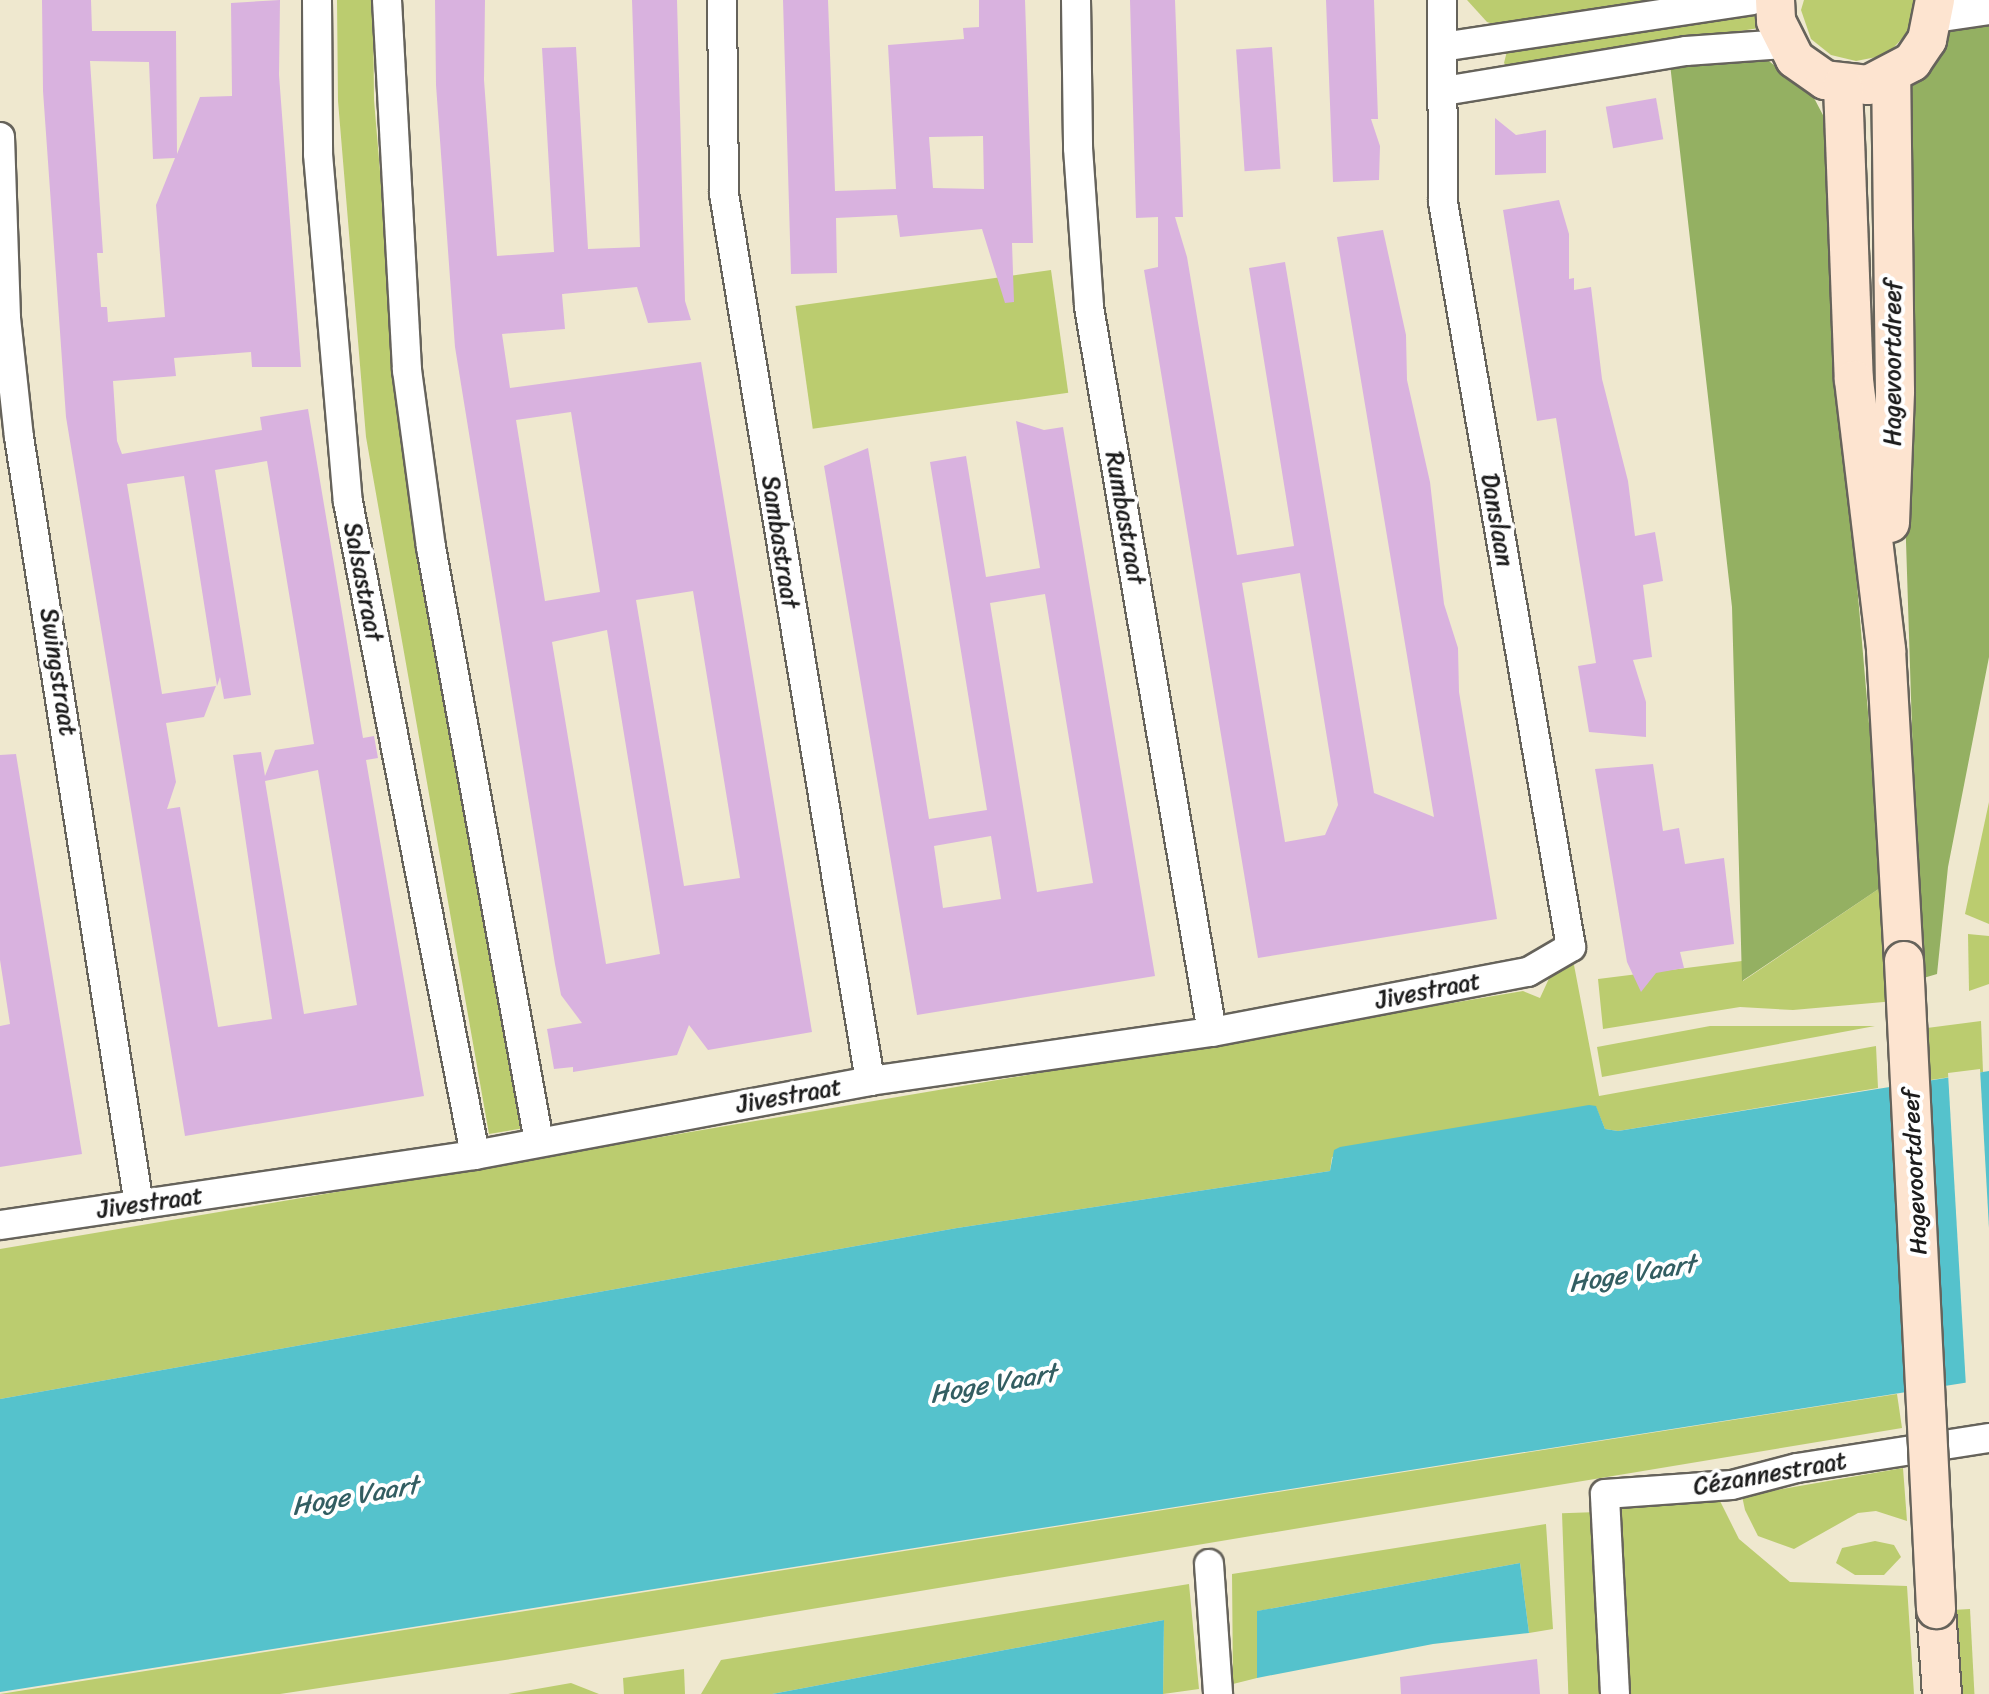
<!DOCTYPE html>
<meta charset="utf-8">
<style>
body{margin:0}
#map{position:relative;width:1989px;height:1694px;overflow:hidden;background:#efe8cf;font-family:Sriracha,sans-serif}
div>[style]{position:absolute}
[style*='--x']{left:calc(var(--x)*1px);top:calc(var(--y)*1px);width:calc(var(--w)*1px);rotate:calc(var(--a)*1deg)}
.green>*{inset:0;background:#bbcc6f;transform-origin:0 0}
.forest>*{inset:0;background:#94b062}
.water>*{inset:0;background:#55c2cc}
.pier>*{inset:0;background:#efe8cf}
.building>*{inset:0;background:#d9b2df;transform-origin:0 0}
.roads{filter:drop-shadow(2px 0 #66635b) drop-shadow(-2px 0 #66635b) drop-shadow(0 2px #66635b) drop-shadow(0 -2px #66635b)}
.minor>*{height:28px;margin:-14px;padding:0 14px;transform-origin:14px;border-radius:14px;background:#fff}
.tertiary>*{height:34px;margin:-17px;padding:0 17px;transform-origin:17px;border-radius:17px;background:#fff}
.secondary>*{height:38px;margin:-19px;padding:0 19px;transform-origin:19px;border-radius:19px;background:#fde4d0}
.bridges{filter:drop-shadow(2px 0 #66635b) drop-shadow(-2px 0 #66635b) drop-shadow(0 2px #66635b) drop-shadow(0 -2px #66635b)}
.secondary-bridge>*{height:38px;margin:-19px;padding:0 19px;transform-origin:19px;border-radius:19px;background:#fde4d0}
span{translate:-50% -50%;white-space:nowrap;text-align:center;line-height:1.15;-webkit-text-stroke:8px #fff;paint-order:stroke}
.street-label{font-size:24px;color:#1c1c1c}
.water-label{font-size:26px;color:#335e62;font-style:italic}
</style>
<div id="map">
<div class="green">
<i style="clip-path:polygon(337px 0,373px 0,374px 100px,402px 432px,525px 1128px,489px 1134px,366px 437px,338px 101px)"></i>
<i style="clip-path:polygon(1467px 0,1670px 0,1504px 27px,1487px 22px)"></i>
<i style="clip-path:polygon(1804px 0,1913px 0,1915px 6px,1907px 33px,1887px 55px,1856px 61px,1831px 55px,1811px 39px,1801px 10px)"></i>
<i style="clip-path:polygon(1757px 13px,1759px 28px,1508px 68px,1504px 63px,1507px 51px)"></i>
<i style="left:1051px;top:270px;width:124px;height:258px;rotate:82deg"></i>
<i style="clip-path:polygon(1989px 802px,1989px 924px,1965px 914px)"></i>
<i style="clip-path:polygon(1883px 886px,1895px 1001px,1793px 1010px,1740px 1007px,1603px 1029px,1598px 979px,1742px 961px,1743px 981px)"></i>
<i style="clip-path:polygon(1968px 934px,1989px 936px,1989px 984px,1969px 991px)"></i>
<i style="clip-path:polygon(1567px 961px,1574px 965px,1599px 1096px,1876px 1046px,1878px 1088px,1618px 1131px,1605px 1129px,1596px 1107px,1332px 1157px,1330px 1171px,957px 1228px,0 1399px,0 1249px,1523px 991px,1540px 998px,1552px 972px)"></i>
<i style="clip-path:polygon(1981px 1021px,1983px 1072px,1898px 1085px,1896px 1032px)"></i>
<i style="clip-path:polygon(1710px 1026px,1875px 1026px,1602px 1077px,1597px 1047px)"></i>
<i style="clip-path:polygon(1897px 1394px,1902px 1428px,511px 1659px,280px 1694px,0 1694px)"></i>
<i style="clip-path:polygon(1903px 1468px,1907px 1521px,1876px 1511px,1858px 1513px,1794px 1549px,1758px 1536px,1745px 1510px,1742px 1496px)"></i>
<i style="clip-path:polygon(1720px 1501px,1739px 1539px,1790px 1582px,1907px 1586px,1914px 1694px,1625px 1694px,1615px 1509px)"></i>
<i style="left:1598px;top:1512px;width:182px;height:36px;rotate:88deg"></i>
<i style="clip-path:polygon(1546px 1524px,1553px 1629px,1529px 1633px,1520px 1563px,1258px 1611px,1257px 1678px,1233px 1684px,1232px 1574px)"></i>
<i style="clip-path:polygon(1875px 1541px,1894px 1545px,1901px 1557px,1884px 1575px,1855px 1575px,1836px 1563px,1842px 1548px)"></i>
<i style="clip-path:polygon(1189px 1584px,1199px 1689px,1163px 1694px,1164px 1620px,772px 1694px,701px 1694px,721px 1660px)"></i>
<i style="left:1970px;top:1609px;width:85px;height:22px;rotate:87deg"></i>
<i style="clip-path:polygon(684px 1669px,685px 1694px,624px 1694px,623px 1678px)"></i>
<i style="clip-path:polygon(571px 1683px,599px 1694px,508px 1694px)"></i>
</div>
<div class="forest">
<i style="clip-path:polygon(1989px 17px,1989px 657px,1948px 867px,1937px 974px,1920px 979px,1899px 323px,1901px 91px,1955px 25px)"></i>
<i style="clip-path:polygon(1764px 57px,1814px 98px,1824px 117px,1850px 503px,1883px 886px,1742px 981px,1732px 607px,1670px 64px)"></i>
</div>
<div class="water">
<i style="clip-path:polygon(1989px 1071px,1989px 1379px,0 1692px,0 1399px,957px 1228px,1330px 1171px,1334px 1150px,1340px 1147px,1589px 1105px,1596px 1106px,1605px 1129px,1618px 1131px)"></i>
<i style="clip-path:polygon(1520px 1563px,1529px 1633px,1433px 1644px,1257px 1678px,1257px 1611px)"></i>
<i style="clip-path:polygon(1164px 1620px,1163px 1694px,772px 1694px)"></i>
</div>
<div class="pier">
<i style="clip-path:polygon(1980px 1069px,1989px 1228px,1989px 1383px,1966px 1387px,1948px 1073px)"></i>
</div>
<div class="building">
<i style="clip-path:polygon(evenodd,42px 0,91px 0,92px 31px,176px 31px,177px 154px,200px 97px,232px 96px,231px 3px,280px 0,279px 75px,301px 367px,252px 367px,251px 352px,174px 358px,176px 376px,113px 381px,117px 441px,122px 454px,262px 430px,260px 417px,308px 409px,363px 738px,374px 736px,378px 758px,366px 760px,424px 1096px,185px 1136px,66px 417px,43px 91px,42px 0,90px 61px,149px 62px,153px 159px,175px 158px,156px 205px,165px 317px,108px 322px,107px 307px,101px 307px,97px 253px,103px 253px,90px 61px,42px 0,267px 461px,314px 744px,275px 750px,265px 776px,261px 752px,233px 755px,272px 1019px,218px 1027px,180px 807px,167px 809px,176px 782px,166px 723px,204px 717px,216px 686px,162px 694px,127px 484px,184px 476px,217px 686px,220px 677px,224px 699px,251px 695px,215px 470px,267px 461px,42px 0,318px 770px,357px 1005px,304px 1014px,265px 781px,318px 770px)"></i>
<i style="clip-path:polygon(evenodd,435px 0,485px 0,484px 80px,497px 256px,554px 252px,542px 48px,576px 47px,588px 249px,640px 247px,632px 0,677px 0,685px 301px,691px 320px,648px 323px,637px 287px,562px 294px,565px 329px,502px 334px,510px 388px,701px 362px,812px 1032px,708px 1050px,689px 1025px,677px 1055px,573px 1072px,573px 1067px,554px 1069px,547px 1029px,582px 1023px,561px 995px,555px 964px,455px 347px,436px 85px,435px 0,571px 412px,600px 592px,545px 601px,516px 420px,571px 412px,435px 0,693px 591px,740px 878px,684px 886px,636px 600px,693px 591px,435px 0,607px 630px,660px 954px,606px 964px,552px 642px,607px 630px)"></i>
<i style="clip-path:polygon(evenodd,783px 0,828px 0,835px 191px,896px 189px,888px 45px,964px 39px,963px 28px,979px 27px,979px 0,1025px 0,1033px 243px,1012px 243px,1014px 302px,1005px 303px,982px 229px,900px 237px,897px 215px,836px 218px,837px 273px,791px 274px,783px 0,983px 136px,984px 189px,933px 188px,929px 137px,983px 136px)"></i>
<i style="clip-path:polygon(evenodd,1130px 0,1175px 0,1183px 217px,1175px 217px,1187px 257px,1237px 555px,1294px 546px,1249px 268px,1285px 262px,1374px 793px,1434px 817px,1337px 237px,1383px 230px,1406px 335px,1407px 380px,1430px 482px,1444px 604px,1458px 648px,1459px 692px,1497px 919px,1258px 958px,1144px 270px,1158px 267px,1158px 217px,1136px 218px,1130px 0,1300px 573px,1338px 805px,1325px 835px,1285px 842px,1242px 583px,1300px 573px)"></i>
<i style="clip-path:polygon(1326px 0,1374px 0,1378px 119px,1371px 119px,1380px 146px,1379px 180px,1333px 182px)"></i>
<i style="left:1272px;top:47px;width:122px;height:36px;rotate:86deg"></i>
<i style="left:1656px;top:98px;width:42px;height:51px;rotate:80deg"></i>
<i style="clip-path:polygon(1495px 118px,1516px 135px,1546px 130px,1546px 173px,1495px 175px)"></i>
<i style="clip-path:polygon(1559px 200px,1569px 234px,1569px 279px,1574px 278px,1574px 290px,1591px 287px,1602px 379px,1628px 481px,1635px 536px,1655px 532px,1660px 562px,1663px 581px,1643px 585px,1652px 657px,1633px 660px,1646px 702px,1646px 737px,1589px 732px,1578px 666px,1596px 663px,1556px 418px,1537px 421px,1516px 290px,1503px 210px)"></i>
<i style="clip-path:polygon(evenodd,1016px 421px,1044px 430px,1063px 427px,1155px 976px,917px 1015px,824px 466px,868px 448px,929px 819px,987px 810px,930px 462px,966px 456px,986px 577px,1040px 568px,1016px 421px,1045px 594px,1093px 883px,1037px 892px,990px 603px,1045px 594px,1016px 421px,991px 836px,1001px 899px,943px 908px,934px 846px,991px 836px)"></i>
<i style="clip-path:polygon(16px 754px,82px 1154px,0 1167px,0 1026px,10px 1024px,0 960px,0 755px)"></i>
<i style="clip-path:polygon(1653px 764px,1663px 831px,1679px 828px,1685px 864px,1724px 858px,1734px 944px,1680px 952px,1684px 968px,1656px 973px,1641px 992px,1627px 962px,1595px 769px)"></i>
<i style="clip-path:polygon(1537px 1659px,1540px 1694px,1401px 1694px,1400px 1677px)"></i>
</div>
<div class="roads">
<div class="minor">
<i style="--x:317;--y:0;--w:154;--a:89.6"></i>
<i style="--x:318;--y:154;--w:349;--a:85.1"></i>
<i style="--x:348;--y:502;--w:665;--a:78.99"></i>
<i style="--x:387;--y:0;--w:371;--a:86.9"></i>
<i style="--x:407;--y:370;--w:179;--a:82.3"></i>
<i style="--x:431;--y:547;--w:605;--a:79.71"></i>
<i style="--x:722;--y:0;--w:194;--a:89.4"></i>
<i style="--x:724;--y:194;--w:899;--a:80.65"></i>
<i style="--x:1076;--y:0;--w:148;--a:89.2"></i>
<i style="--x:1078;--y:148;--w:159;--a:86"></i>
<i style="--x:1089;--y:307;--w:735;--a:80.37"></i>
<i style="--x:1442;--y:47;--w:314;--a:-8.6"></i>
<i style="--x:1444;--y:91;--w:245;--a:-9.4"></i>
<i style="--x:1686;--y:51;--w:98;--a:-4.1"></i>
<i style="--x:0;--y:137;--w:181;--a:88.1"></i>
<i style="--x:6;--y:318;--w:120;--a:83.8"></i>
<i style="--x:19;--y:437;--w:777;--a:81.12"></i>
<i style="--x:0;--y:1225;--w:480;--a:-8.4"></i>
<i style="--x:475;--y:1155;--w:402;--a:-10.6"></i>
<i style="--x:870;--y:1081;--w:345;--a:-8.2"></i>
<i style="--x:1212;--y:1032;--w:322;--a:-10.8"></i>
<i style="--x:1528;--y:972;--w:50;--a:-30.2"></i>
<i style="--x:1571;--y:947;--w:756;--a:-99.75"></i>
<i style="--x:1443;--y:202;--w:202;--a:-90.3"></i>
<i style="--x:1209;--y:1564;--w:130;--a:86"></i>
<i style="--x:1615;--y:1694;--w:200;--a:-92.9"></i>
<i style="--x:1605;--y:1494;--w:127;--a:-4.1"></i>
<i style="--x:1732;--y:1485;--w:67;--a:-14.7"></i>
<i style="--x:1797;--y:1468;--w:194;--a:-8.9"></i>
</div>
<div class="tertiary">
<i style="--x:1935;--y:15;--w:55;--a:-8.4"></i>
</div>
<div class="secondary">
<i style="--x:1775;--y:0;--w:21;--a:87"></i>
<i style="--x:1776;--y:21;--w:42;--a:63.4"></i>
<i style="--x:1795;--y:59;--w:37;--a:35"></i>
<i style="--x:1825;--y:80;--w:43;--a:6.6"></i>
<i style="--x:1868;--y:85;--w:50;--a:-27.6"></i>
<i style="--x:1912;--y:62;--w:27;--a:-56"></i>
<i style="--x:1927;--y:40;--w:41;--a:-78.7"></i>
<i style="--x:1843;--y:85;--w:295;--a:87.9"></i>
<i style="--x:1854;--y:380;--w:272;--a:83.2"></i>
<i style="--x:1886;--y:650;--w:312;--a:86.7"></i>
<i style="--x:1890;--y:523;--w:132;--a:-87.8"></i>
<i style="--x:1895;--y:391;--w:314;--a:-90.7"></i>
<i style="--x:1936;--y:1609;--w:85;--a:86"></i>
</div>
</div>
<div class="bridges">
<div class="secondary-bridge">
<i style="--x:1904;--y:961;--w:649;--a:87.17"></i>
</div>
</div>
<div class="street-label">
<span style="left:1893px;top:363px;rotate:-90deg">Hagevoortdreef</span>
<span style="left:1125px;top:518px;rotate:80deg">Rumbastraat</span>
<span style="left:1497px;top:520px;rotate:80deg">Danslaan</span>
<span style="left:780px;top:542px;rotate:81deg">Sambastraat</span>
<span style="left:363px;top:582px;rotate:79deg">Salsastraat</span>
<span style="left:58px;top:672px;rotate:81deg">Swingstraat</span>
<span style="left:1428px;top:991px;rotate:-11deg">Jivestraat</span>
<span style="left:789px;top:1096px;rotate:-10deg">Jivestraat</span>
<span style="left:1915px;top:1172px;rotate:-93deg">Hagevoortdreef</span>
<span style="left:150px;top:1203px;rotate:-8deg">Jivestraat</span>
<span style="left:1770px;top:1474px;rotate:-10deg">Cézannestraat</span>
</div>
<div class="water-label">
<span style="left:1632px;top:1274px;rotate:-9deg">Hoge Vaart</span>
<span style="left:993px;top:1384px;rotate:-10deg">Hoge Vaart</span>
<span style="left:355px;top:1496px;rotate:-10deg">Hoge Vaart</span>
</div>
</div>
